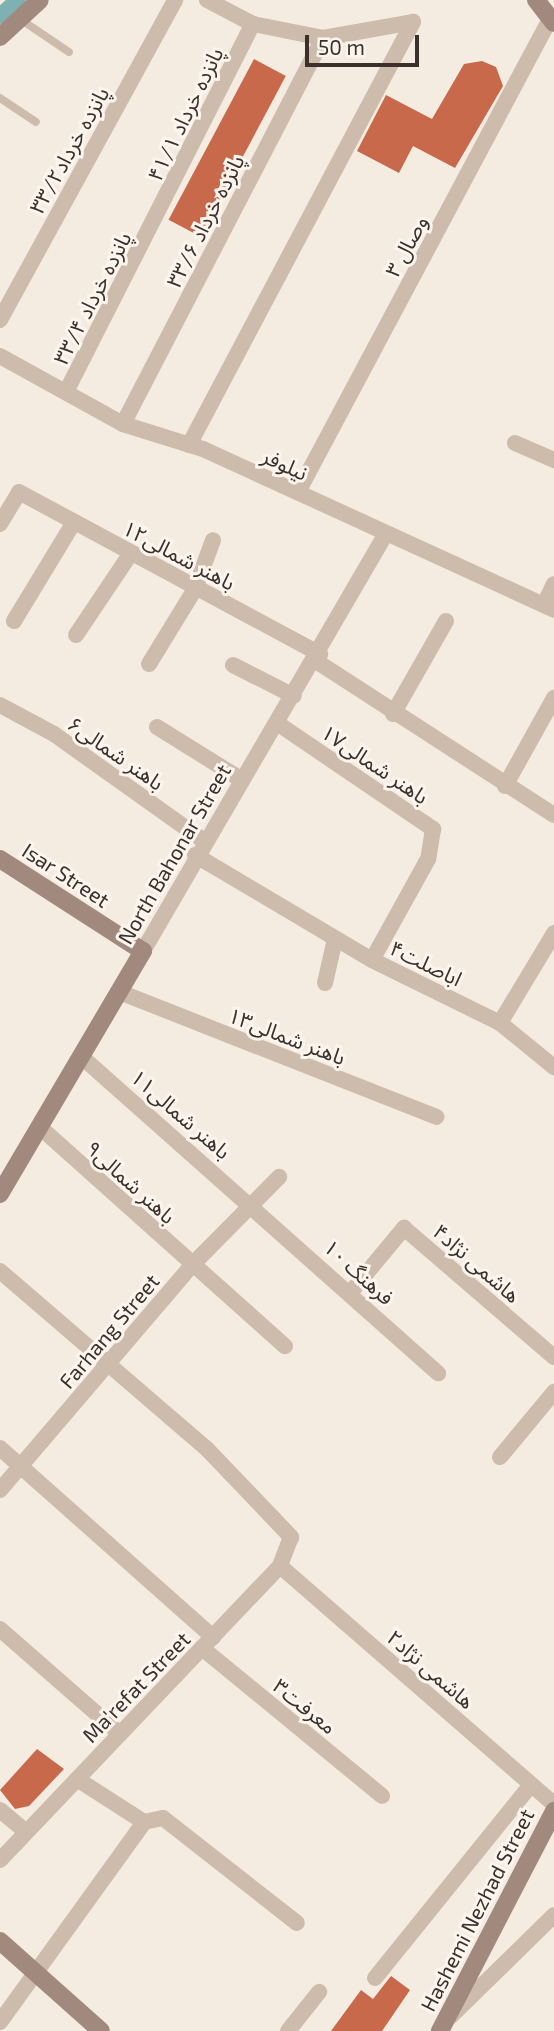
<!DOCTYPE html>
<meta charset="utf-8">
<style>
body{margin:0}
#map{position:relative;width:554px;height:2031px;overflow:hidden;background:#f4ebe1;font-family:"Exo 2","Noto Sans Arabic",sans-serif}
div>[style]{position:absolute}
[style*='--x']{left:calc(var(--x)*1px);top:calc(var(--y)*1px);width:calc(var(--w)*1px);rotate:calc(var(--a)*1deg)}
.canal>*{height:16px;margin:-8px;padding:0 8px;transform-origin:8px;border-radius:8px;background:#7fb0b2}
.building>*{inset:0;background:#c8694b;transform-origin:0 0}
.lane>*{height:8px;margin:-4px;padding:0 4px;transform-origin:4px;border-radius:4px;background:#cdbbac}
.street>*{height:16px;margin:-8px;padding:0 8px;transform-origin:8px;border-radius:8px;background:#cdbbac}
.secondary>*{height:18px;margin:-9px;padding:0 9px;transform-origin:9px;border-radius:9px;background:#a18a7d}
span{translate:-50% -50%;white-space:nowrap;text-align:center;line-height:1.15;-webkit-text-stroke:6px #fbf5ee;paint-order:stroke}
.street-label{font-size:21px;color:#3b302b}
.scale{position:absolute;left:305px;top:35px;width:114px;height:32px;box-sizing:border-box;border:4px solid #3b302b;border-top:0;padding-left:9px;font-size:21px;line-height:24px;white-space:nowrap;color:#3b302b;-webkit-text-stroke:5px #fbf5ee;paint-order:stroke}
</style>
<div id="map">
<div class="canal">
<i style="--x:0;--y:16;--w:24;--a:-42"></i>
</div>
<div class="building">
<i style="left:254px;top:59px;width:36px;height:182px;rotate:28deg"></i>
<i style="clip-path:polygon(482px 61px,496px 67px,503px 86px,455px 168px,413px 146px,399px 173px,357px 151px,386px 95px,432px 119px,464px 64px)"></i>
<i style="clip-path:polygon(37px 1749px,64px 1769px,29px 1806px,15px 1809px,0 1790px)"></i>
<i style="clip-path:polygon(391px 1976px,410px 1990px,382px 2031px,331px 2031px,361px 1990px,373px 1999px)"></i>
</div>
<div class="lane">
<i style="--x:20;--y:19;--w:59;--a:34"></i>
<i style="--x:0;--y:98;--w:43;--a:33.7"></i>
</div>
<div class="street">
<i style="--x:207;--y:0;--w:52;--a:27.6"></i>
<i style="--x:253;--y:24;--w:71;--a:11.3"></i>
<i style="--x:323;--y:38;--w:91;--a:-10.1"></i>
<i style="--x:0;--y:320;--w:365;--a:-61.3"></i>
<i style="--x:0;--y:356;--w:141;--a:28.9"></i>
<i style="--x:123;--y:424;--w:84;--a:17.4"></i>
<i style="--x:203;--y:449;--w:386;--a:24.6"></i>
<i style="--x:66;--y:392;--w:413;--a:-63.1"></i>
<i style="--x:123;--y:424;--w:435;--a:-62.6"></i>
<i style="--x:515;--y:443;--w:43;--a:23.6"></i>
<i style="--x:189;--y:445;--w:479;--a:-62.1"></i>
<i style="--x:298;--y:492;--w:536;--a:-61.95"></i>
<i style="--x:0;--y:524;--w:37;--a:-59"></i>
<i style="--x:19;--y:492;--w:342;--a:28.3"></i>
<i style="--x:544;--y:605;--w:23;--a:-65"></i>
<i style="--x:14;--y:621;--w:116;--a:-58.8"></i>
<i style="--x:76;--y:635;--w:99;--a:-56.1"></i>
<i style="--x:316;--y:661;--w:283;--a:32.9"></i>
<i style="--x:149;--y:664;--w:88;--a:-58.5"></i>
<i style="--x:195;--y:589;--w:52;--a:-69.8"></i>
<i style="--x:233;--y:665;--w:68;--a:26.9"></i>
<i style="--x:0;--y:705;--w:61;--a:28.2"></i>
<i style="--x:54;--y:734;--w:184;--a:35.5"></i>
<i style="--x:393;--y:714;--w:107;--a:-60.3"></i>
<i style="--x:277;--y:723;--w:189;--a:34.2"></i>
<i style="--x:433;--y:829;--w:30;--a:99"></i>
<i style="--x:428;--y:859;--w:115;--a:119"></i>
<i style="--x:157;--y:727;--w:100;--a:31.9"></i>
<i style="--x:505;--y:786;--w:101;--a:-60.9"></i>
<i style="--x:195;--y:855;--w:206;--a:30.7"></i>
<i style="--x:372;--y:960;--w:143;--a:26.2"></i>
<i style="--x:500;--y:1023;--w:70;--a:39.2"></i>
<i style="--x:143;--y:951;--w:481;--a:-59.8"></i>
<i style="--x:325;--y:983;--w:45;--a:-77.2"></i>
<i style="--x:122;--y:993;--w:338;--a:21.5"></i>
<i style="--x:500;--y:1023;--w:105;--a:-59"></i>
<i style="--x:83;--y:1058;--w:475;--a:41.6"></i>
<i style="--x:42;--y:1129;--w:326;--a:41.8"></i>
<i style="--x:0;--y:1271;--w:273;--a:40.7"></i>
<i style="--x:207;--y:1449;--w:122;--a:46.3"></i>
<i style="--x:291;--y:1537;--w:31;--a:111"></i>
<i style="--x:280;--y:1566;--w:406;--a:133.6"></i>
<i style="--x:350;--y:1293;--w:85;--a:-50.3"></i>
<i style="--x:404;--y:1228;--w:198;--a:40.7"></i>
<i style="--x:0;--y:1448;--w:285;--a:41.6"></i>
<i style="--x:500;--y:1457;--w:85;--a:-50.3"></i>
<i style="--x:0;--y:1490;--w:296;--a:-49.5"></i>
<i style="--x:192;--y:1265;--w:124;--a:-45.3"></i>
<i style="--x:280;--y:1566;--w:363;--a:41"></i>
<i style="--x:0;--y:1629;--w:159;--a:41.2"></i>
<i style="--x:202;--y:1648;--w:233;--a:39.4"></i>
<i style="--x:77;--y:1779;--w:80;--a:32.7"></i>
<i style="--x:0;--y:1810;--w:34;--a:40"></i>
<i style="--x:375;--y:1978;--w:248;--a:-51.1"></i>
<i style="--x:451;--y:2016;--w:144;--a:-44.4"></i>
<i style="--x:0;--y:2022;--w:246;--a:-54.2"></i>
<i style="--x:144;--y:1822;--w:19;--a:-12"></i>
<i style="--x:163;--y:1818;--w:170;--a:38.1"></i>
<i style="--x:288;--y:2031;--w:50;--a:-51.5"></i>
</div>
<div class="secondary">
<i style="--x:536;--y:0;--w:29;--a:52"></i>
<i style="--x:0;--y:37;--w:54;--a:-42.8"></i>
<i style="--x:0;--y:859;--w:170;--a:32.8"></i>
<i style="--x:143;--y:951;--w:282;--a:120.5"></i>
<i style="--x:0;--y:1941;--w:135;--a:41.7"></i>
<i style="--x:440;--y:2031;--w:248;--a:-62.6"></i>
</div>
<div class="street-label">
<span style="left:185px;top:114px;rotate:-64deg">پانزده خرداد ۴۱/۱</span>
<span style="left:69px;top:150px;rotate:-61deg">پانزده خرداد۳۳/۲</span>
<span style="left:205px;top:221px;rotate:-63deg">پانزده خرداد ۳۳/۶</span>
<span style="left:406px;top:246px;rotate:-62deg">وصال ۳</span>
<span style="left:92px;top:298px;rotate:-63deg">پانزده خرداد ۳۳/۴</span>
<span style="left:285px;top:464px;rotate:25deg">نیلوفر</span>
<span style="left:179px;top:555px;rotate:28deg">باهنر شمالی۱۲</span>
<span style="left:116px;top:753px;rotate:35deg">باهنر شمالی۶</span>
<span style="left:375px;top:764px;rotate:34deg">باهنر شمالی۱۷</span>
<span style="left:174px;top:854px;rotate:-60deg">North Bahonar Street</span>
<span style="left:66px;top:875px;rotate:33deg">Isar Street</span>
<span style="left:426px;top:963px;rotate:26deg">اباصلت۴</span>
<span style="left:287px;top:1036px;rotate:21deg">باهنر شمالی۱۳</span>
<span style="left:181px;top:1114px;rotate:41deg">باهنر شمالی۱۱</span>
<span style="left:131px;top:1182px;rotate:42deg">باهنر شمالی۹</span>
<span style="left:477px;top:1263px;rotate:41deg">هاشمی نژاد۴</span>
<span style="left:359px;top:1272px;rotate:42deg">فرهنگ ۱۰</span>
<span style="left:109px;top:1331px;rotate:-50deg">Farhang Street</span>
<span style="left:431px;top:1669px;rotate:41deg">هاشمی نژاد۲</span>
<span style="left:136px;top:1687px;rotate:-46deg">Ma'refat Street</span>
<span style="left:305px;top:1706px;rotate:39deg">معرفت۳</span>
<span style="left:477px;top:1910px;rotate:-63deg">Hashemi Nezhad Street</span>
</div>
<div class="scale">50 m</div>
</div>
